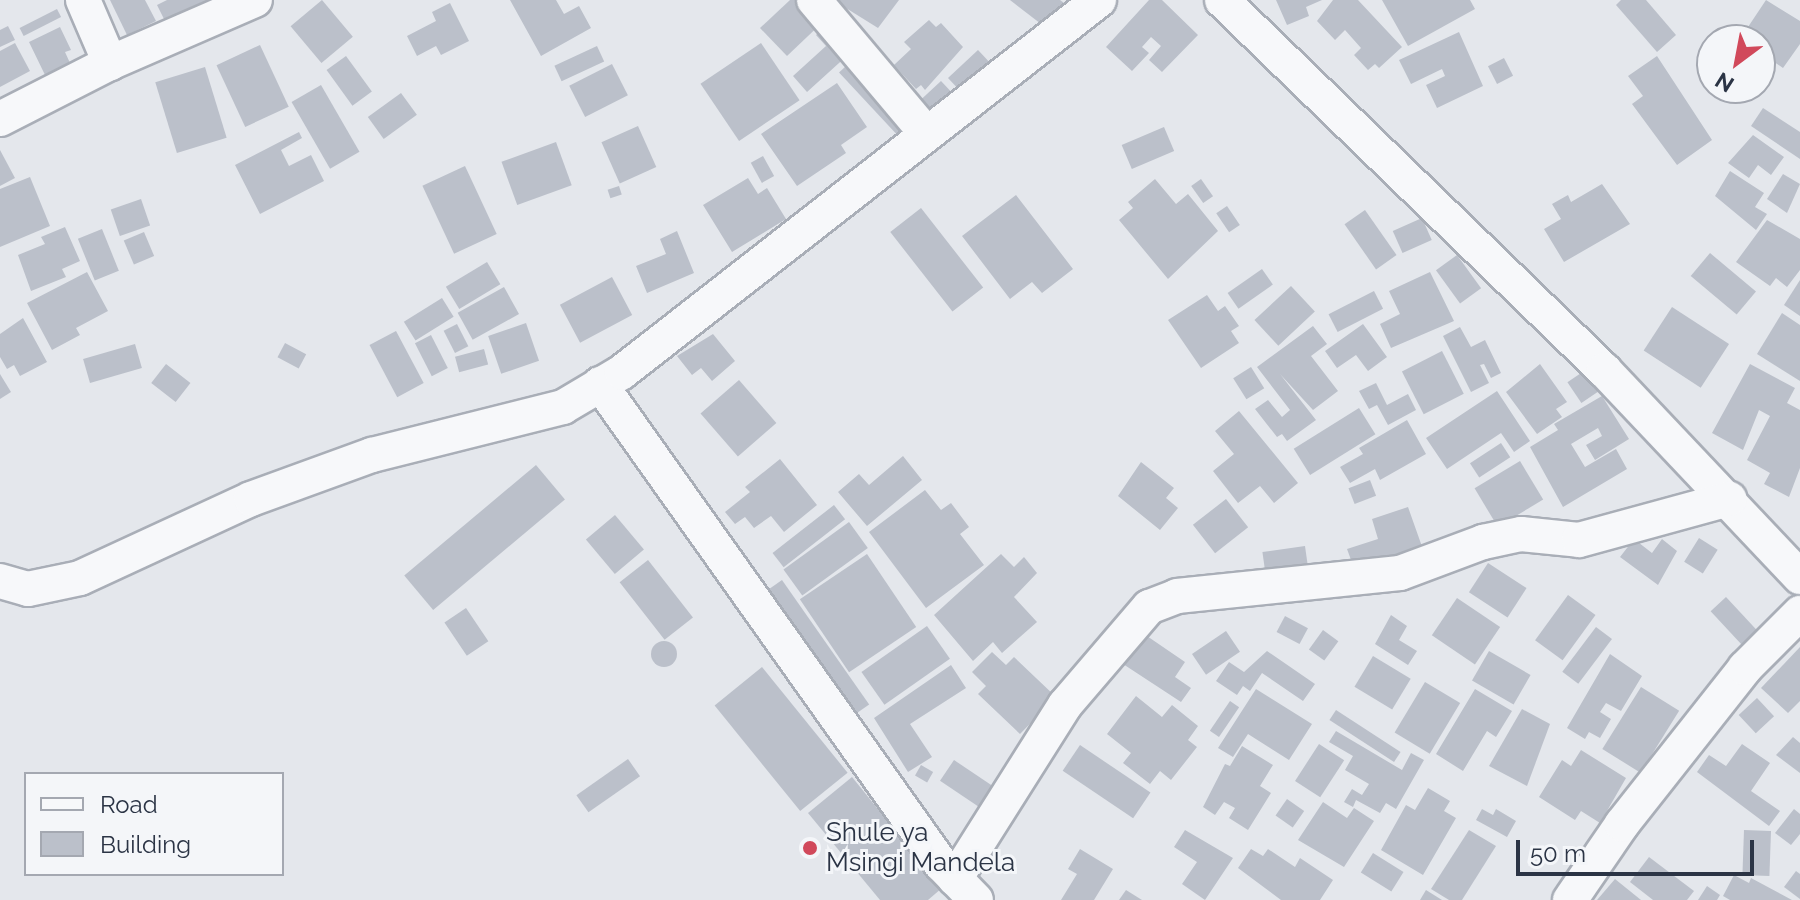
<!DOCTYPE html>
<style>
body{margin:0}
#map{position:relative;width:1800px;height:900px;overflow:hidden;background:#e4e7ec;font-family:Raleway,sans-serif}
div>[style]{position:absolute}
[style*='--x']{left:calc(var(--x)*1px);top:calc(var(--y)*1px);width:calc(var(--w)*1px);rotate:calc(var(--a)*1deg)}
.building>*{inset:0;background:#bbc0ca;transform-origin:0 0}
.round{border-radius:50%}
.roads{filter:drop-shadow(2px 0 #a9aeb7) drop-shadow(-2px 0 #a9aeb7) drop-shadow(0 2px #a9aeb7) drop-shadow(0 -2px #a9aeb7)}
.street>*{height:34px;margin:-17px;padding:0 17px;transform-origin:17px;border-radius:17px;background:#f7f8fa}
.dots>*{width:22px;height:22px;translate:-50% -50%;box-sizing:border-box;border:4px solid #f4f6f9;border-radius:50%}
span{translate:-50% -50%;white-space:nowrap;text-align:center;line-height:1.15;-webkit-text-stroke:6px #f4f6f9;paint-order:stroke}
.poi-label{font-size:26px;color:#2b3445}
.left{translate:0 -50%;text-align:left}
.legend{position:absolute;left:24px;top:772px;width:260px;height:104px;box-sizing:border-box;background:#f4f6f9;border:2px solid #a4a8b1;margin:0;padding:10px 14px;list-style:none;font-size:24px;color:#2b3445}
.legend li{display:flex;align-items:center;gap:16px;height:40px}
.legend b{width:40px;border:2px solid #a4a8b1}
.north{position:absolute;left:1696px;top:24px;width:80px;height:80px;box-sizing:border-box;background:#f4f6f9;border:2px solid #a4a8b1;border-radius:50%;rotate:212deg;font-size:22px;font-weight:700;line-height:32px;text-align:center;color:#2b3445}
.north::after{content:'';display:block;margin:auto;width:28px;height:36px;background:#d1495b;clip-path:polygon(50% 0,100% 100%,50% 72%,0 100%)}
.scale{position:absolute;left:1516px;top:840px;width:238px;height:36px;box-sizing:border-box;border:4px solid #2b3445;border-top:0;padding-left:10px;font-size:24px;line-height:28px;white-space:nowrap;color:#2b3445;-webkit-text-stroke:6px #f4f6f9;paint-order:stroke}
</style>
<div id="map">
<div class="building">
<i style="clip-path:polygon(110px 0,145px 0,156px 21px,127px 35px)"></i>
<i style="clip-path:polygon(167px 0,208px 0,165px 21px,157px 5px)"></i>
<i style="left:322px;top:0;width:48px;height:41px;rotate:50deg"></i>
<i style="clip-path:polygon(510px 0,556px 0,564px 14px,579px 6px,591px 28px,541px 56px)"></i>
<i style="clip-path:polygon(790px 0,809px 0,827px 18px,787px 56px,760px 28px)"></i>
<i style="clip-path:polygon(833px 0,899px 0,878px 28px)"></i>
<i style="clip-path:polygon(1010px 0,1060px 0,1064px 3px,1045px 27px)"></i>
<i style="clip-path:polygon(1149px 0,1162px 0,1198px 35px,1162px 72px,1149px 60px,1161px 46px,1151px 37px,1142px 47px,1149px 53px,1132px 71px,1106px 47px)"></i>
<i style="clip-path:polygon(1276px 0,1322px 0,1306px 7px,1309px 16px,1287px 25px)"></i>
<i style="clip-path:polygon(1333px 0,1358px 0,1402px 47px,1379px 68px,1375px 64px,1368px 70px,1354px 55px,1361px 48px,1345px 30px,1335px 40px,1317px 21px)"></i>
<i style="clip-path:polygon(1382px 0,1470px 0,1475px 9px,1408px 46px)"></i>
<i style="clip-path:polygon(1621px 0,1646px 0,1676px 35px,1657px 52px,1616px 5px)"></i>
<i style="clip-path:polygon(1766px 0,1800px 21px,1800px 44px,1783px 68px,1760px 52px,1760px 40px,1740px 39px)"></i>
<i style="clip-path:polygon(450px 3px,469px 41px,441px 55px,436px 46px,417px 56px,407px 36px,436px 21px,432px 12px)"></i>
<i style="left:57px;top:9px;width:9px;height:42px;rotate:63deg"></i>
<i style="clip-path:polygon(835px 17px,860px 44px,807px 92px,793px 76px,826px 46px,816px 35px)"></i>
<i style="clip-path:polygon(929px 20px,936px 27px,941px 23px,963px 47px,925px 90px,921px 85px,916px 89px,894px 65px,911px 49px,904px 42px)"></i>
<i style="clip-path:polygon(8px 26px,15px 40px,0 47px,0 30px)"></i>
<i style="clip-path:polygon(60px 27px,71px 50px,65px 52px,70px 63px,45px 75px,29px 42px)"></i>
<i style="clip-path:polygon(1459px 32px,1483px 86px,1437px 108px,1426px 85px,1445px 76px,1442px 69px,1411px 84px,1399px 60px)"></i>
<i style="clip-path:polygon(15px 43px,30px 71px,0 87px,0 51px)"></i>
<i style="left:761px;top:43px;width:69px;height:73px;rotate:56deg"></i>
<i style="left:260px;top:45px;width:68px;height:48px;rotate:65deg"></i>
<i style="left:597px;top:46px;width:17px;height:47px;rotate:65deg"></i>
<i style="left:978px;top:50px;width:25px;height:41px;rotate:47deg"></i>
<i style="left:861px;top:52px;width:84px;height:30px;rotate:47deg"></i>
<i style="left:346px;top:56px;width:44px;height:24px;rotate:54deg"></i>
<i style="clip-path:polygon(1657px 56px,1712px 140px,1677px 165px,1632px 104px,1643px 96px,1628px 76px)"></i>
<i style="left:1504px;top:58px;width:20px;height:18px;rotate:63deg"></i>
<i style="left:612px;top:64px;width:35px;height:48px;rotate:63deg"></i>
<i style="left:205px;top:67px;width:74px;height:52px;rotate:73deg"></i>
<i style="left:941px;top:81px;width:23px;height:28px;rotate:47deg"></i>
<i style="clip-path:polygon(837px 83px,867px 127px,841px 145px,846px 153px,797px 186px,761px 134px)"></i>
<i style="left:321px;top:85px;width:77px;height:34px;rotate:60deg"></i>
<i style="left:401px;top:93px;width:27px;height:41px;rotate:54deg"></i>
<i style="clip-path:polygon(1763px 108px,1800px 132px,1800px 159px,1751px 126px)"></i>
<i style="left:638px;top:126px;width:45px;height:40px;rotate:66deg"></i>
<i style="left:1164px;top:127px;width:26px;height:46px;rotate:67deg"></i>
<i style="clip-path:polygon(299px 132px,302px 138px,281px 150px,289px 166px,311px 155px,324px 181px,260px 214px,235px 165px)"></i>
<i style="clip-path:polygon(1753px 135px,1784px 157px,1771px 175px,1758px 165px,1749px 178px,1728px 163px)"></i>
<i style="left:556px;top:142px;width:46px;height:58px;rotate:70deg"></i>
<i style="clip-path:polygon(0 150px,15px 178px,0 186px)"></i>
<i style="left:763px;top:156px;width:23px;height:14px;rotate:61deg"></i>
<i style="left:465px;top:166px;width:75px;height:47px;rotate:65deg"></i>
<i style="clip-path:polygon(1730px 171px,1764px 193px,1755px 207px,1767px 214px,1756px 230px,1715px 196px)"></i>
<i style="clip-path:polygon(1783px 174px,1800px 184px,1787px 213px,1767px 199px)"></i>
<i style="clip-path:polygon(30px 177px,50px 226px,0 247px,0 189px)"></i>
<i style="clip-path:polygon(748px 178px,758px 194px,767px 188px,786px 219px,732px 252px,703px 205px)"></i>
<i style="clip-path:polygon(1155px 179px,1176px 204px,1188px 194px,1218px 231px,1168px 279px,1119px 220px,1133px 208px,1128px 202px)"></i>
<i style="left:1201px;top:179px;width:21px;height:12px;rotate:55deg"></i>
<i style="clip-path:polygon(1602px 184px,1630px 224px,1564px 262px,1544px 229px,1561px 219px,1552px 204px,1568px 195px,1571px 202px)"></i>
<i style="left:619px;top:186px;width:9px;height:12px;rotate:72deg"></i>
<i style="clip-path:polygon(1016px 195px,1073px 269px,1042px 293px,1032px 282px,1010px 299px,962px 236px)"></i>
<i style="left:141px;top:199px;width:28px;height:32px;rotate:71deg"></i>
<i style="left:1227px;top:206px;width:23px;height:13px;rotate:56deg"></i>
<i style="left:921px;top:208px;width:101px;height:39px;rotate:52deg"></i>
<i style="left:1365px;top:210px;width:55px;height:25px;rotate:55deg"></i>
<i style="left:1422px;top:218px;width:24px;height:32px;rotate:66deg"></i>
<i style="clip-path:polygon(1767px 220px,1800px 239px,1800px 270px,1787px 287px,1776px 278px,1770px 286px,1736px 262px)"></i>
<i style="clip-path:polygon(65px 227px,80px 261px,62px 269px,66px 277px,31px 291px,18px 255px,45px 244px,41px 237px)"></i>
<i style="left:102px;top:229px;width:45px;height:26px;rotate:68deg"></i>
<i style="clip-path:polygon(677px 231px,694px 273px,647px 293px,636px 266px,666px 254px,660px 239px)"></i>
<i style="left:144px;top:232px;width:26px;height:22px;rotate:67deg"></i>
<i style="left:1710px;top:253px;width:60px;height:30px;rotate:40deg"></i>
<i style="left:1457px;top:255px;width:41px;height:26px;rotate:54deg"></i>
<i style="left:487px;top:262px;width:26px;height:48px;rotate:59deg"></i>
<i style="left:1262px;top:269px;width:19px;height:42px;rotate:55deg"></i>
<i style="clip-path:polygon(87px 272px,108px 311px,76px 328px,80px 335px,52px 350px,27px 303px)"></i>
<i style="clip-path:polygon(1430px 272px,1454px 321px,1391px 348px,1380px 324px,1400px 314px,1389px 291px)"></i>
<i style="left:612px;top:277px;width:43px;height:59px;rotate:62deg"></i>
<i style="clip-path:polygon(1800px 280px,1800px 316px,1784px 305px)"></i>
<i style="left:1291px;top:286px;width:35px;height:50px;rotate:47deg"></i>
<i style="left:504px;top:287px;width:31px;height:53px;rotate:61deg"></i>
<i style="left:1374px;top:291px;width:20px;height:51px;rotate:63deg"></i>
<i style="clip-path:polygon(1207px 295px,1218px 311px,1225px 306px,1239px 326px,1231px 331px,1239px 343px,1201px 368px,1168px 320px)"></i>
<i style="left:442px;top:298px;width:22px;height:45px;rotate:58deg"></i>
<i style="left:1672px;top:307px;width:68px;height:52px;rotate:33deg"></i>
<i style="clip-path:polygon(1782px 313px,1800px 325px,1800px 381px,1757px 354px)"></i>
<i style="clip-path:polygon(23px 318px,47px 362px,20px 376px,14px 365px,7px 369px,0 357px,0 334px)"></i>
<i style="left:526px;top:323px;width:40px;height:40px;rotate:71deg"></i>
<i style="left:457px;top:324px;width:25px;height:15px;rotate:63deg"></i>
<i style="clip-path:polygon(1363px 324px,1387px 357px,1368px 371px,1356px 355px,1337px 368px,1325px 351px)"></i>
<i style="clip-path:polygon(1313px 326px,1327px 344px,1311px 356px,1338px 391px,1313px 410px,1280px 374px,1316px 420px,1287px 441px,1282px 434px,1277px 437px,1255px 409px,1268px 400px,1282px 417px,1290px 410px,1257px 367px)"></i>
<i style="clip-path:polygon(1460px 327px,1471px 347px,1485px 340px,1501px 373px,1491px 378px,1484px 364px,1480px 365px,1489px 383px,1471px 392px,1443px 336px)"></i>
<i style="left:396px;top:331px;width:59px;height:30px;rotate:62deg"></i>
<i style="clip-path:polygon(713px 334px,735px 361px,712px 381px,701px 368px,692px 375px,677px 356px)"></i>
<i style="left:431px;top:335px;width:37px;height:18px;rotate:63deg"></i>
<i style="left:285px;top:343px;width:24px;height:16px;rotate:28deg"></i>
<i style="left:135px;top:344px;width:25px;height:54px;rotate:74deg"></i>
<i style="left:484px;top:349px;width:16px;height:30px;rotate:75deg"></i>
<i style="left:1442px;top:351px;width:48px;height:45px;rotate:63deg"></i>
<i style="left:166px;top:364px;width:31px;height:24px;rotate:38deg"></i>
<i style="clip-path:polygon(1540px 364px,1567px 402px,1556px 409px,1562px 417px,1537px 434px,1506px 392px)"></i>
<i style="clip-path:polygon(1750px 364px,1795px 388px,1787px 403px,1800px 410px,1800px 468px,1789px 497px,1764px 484px,1770px 473px,1747px 460px,1770px 416px,1759px 410px,1743px 450px,1712px 433px)"></i>
<i style="left:1251px;top:367px;width:25px;height:21px;rotate:58deg"></i>
<i style="left:1584px;top:371px;width:25px;height:20px;rotate:56deg"></i>
<i style="clip-path:polygon(0 374px,11px 392px,0 399px)"></i>
<i style="left:739px;top:380px;width:57px;height:51px;rotate:49deg"></i>
<i style="clip-path:polygon(1376px 383px,1387px 405px,1408px 394px,1416px 410px,1388px 425px,1377px 405px,1369px 409px,1359px 391px)"></i>
<i style="clip-path:polygon(1497px 391px,1530px 441px,1514px 452px,1501px 433px,1447px 469px,1426px 438px)"></i>
<i style="clip-path:polygon(1602px 396px,1629px 439px,1595px 460px,1586px 445px,1602px 436px,1598px 428px,1571px 444px,1585px 467px,1616px 449px,1627px 469px,1563px 507px,1530px 447px,1558px 430px,1554px 424px)"></i>
<i style="left:1359px;top:408px;width:31px;height:77px;rotate:58deg"></i>
<i style="clip-path:polygon(1239px 411px,1298px 483px,1274px 503px,1260px 486px,1238px 503px,1213px 471px,1234px 454px,1215px 431px)"></i>
<i style="clip-path:polygon(1407px 420px,1426px 454px,1380px 480px,1375px 469px,1350px 483px,1340px 467px,1363px 454px,1359px 448px)"></i>
<i style="left:1501px;top:443px;width:17px;height:37px;rotate:57deg"></i>
<i style="clip-path:polygon(903px 456px,922px 480px,867px 526px,838px 492px,859px 474px,869px 485px)"></i>
<i style="clip-path:polygon(780px 459px,817px 505px,784px 532px,771px 516px,754px 528px,745px 517px,735px 524px,725px 512px,750px 492px,745px 487px)"></i>
<i style="left:1520px;top:461px;width:45px;height:53px;rotate:59deg"></i>
<i style="clip-path:polygon(1141px 462px,1174px 488px,1166px 498px,1178px 508px,1160px 530px,1118px 496px)"></i>
<i style="left:536px;top:465px;width:45px;height:172px;rotate:50deg"></i>
<i style="left:1370px;top:480px;width:17px;height:23px;rotate:69deg"></i>
<i style="clip-path:polygon(925px 490px,941px 510px,951px 503px,969px 527px,960px 534px,984px 565px,926px 608px,869px 532px)"></i>
<i style="left:1226px;top:499px;width:36px;height:42px;rotate:52deg"></i>
<i style="left:834px;top:505px;width:18px;height:78px;rotate:52deg"></i>
<i style="clip-path:polygon(1408px 507px,1425px 555px,1354px 568px,1347px 549px,1378px 539px,1372px 519px)"></i>
<i style="left:615px;top:515px;width:45px;height:38px;rotate:50deg"></i>
<i style="left:849px;top:522px;width:32px;height:81px;rotate:54deg"></i>
<i style="left:1699px;top:538px;width:22px;height:28px;rotate:32deg"></i>
<i style="clip-path:polygon(1634px 539px,1652px 553px,1662px 539px,1677px 551px,1658px 585px,1620px 557px)"></i>
<i style="left:1305px;top:546px;width:27px;height:43px;rotate:82deg"></i>
<i style="left:867px;top:554px;width:88px;height:81px;rotate:56deg"></i>
<i style="clip-path:polygon(1001px 554px,1014px 567px,1024px 557px,1037px 573px,1014px 597px,1037px 622px,1002px 653px,993px 642px,973px 661px,934px 615px)"></i>
<i style="left:648px;top:560px;width:73px;height:36px;rotate:52deg"></i>
<i style="left:1488px;top:563px;width:46px;height:35px;rotate:33deg"></i>
<i style="left:782px;top:580px;width:152px;height:25px;rotate:55deg"></i>
<i style="left:1568px;top:595px;width:34px;height:56px;rotate:36deg"></i>
<i style="left:1726px;top:597px;width:45px;height:21px;rotate:47deg"></i>
<i style="left:1457px;top:598px;width:52px;height:45px;rotate:34deg"></i>
<i style="left:466px;top:608px;width:40px;height:26px;rotate:56deg"></i>
<i style="clip-path:polygon(1391px 615px,1407px 626px,1399px 640px,1417px 651px,1408px 665px,1375px 644px)"></i>
<i style="left:1285px;top:616px;width:26px;height:18px;rotate:28deg"></i>
<i style="left:927px;top:626px;width:40px;height:80px;rotate:55deg"></i>
<i style="left:1596px;top:627px;width:20px;height:56px;rotate:37deg"></i>
<i style="left:1323px;top:630px;width:19px;height:24px;rotate:36deg"></i>
<i style="left:1226px;top:631px;width:25px;height:41px;rotate:56deg"></i>
<i style="clip-path:polygon(1144px 634px,1185px 662px,1175px 677px,1191px 688px,1181px 702px,1123px 664px)"></i>
<i class="round" style="left:651px;top:641px;width:26px;height:26px"></i>
<i style="clip-path:polygon(1800px 647px,1800px 701px,1788px 713px,1761px 688px)"></i>
<i style="clip-path:polygon(1267px 651px,1315px 684px,1303px 701px,1262px 673px,1250px 691px,1243px 686px,1237px 695px,1216px 681px,1229px 662px,1244px 672px)"></i>
<i style="left:1489px;top:651px;width:48px;height:34px;rotate:30deg"></i>
<i style="clip-path:polygon(992px 652px,1006px 665px,1014px 657px,1056px 697px,1020px 734px,978px 694px,986px 686px,972px 672px)"></i>
<i style="clip-path:polygon(1610px 654px,1642px 676px,1621px 711px,1606px 703px,1600px 712px,1611px 719px,1600px 738px,1589px 732px,1585px 739px,1567px 728px)"></i>
<i style="left:1373px;top:656px;width:44px;height:36px;rotate:31deg"></i>
<i style="clip-path:polygon(951px 665px,966px 688px,910px 724px,932px 757px,908px 772px,874px 718px)"></i>
<i style="left:762px;top:667px;width:136px;height:61px;rotate:51deg"></i>
<i style="left:1425px;top:682px;width:41px;height:59px;rotate:31deg"></i>
<i style="left:1641px;top:687px;width:45px;height:73px;rotate:32deg"></i>
<i style="clip-path:polygon(1256px 689px,1312px 724px,1289px 760px,1248px 734px,1233px 757px,1218px 748px)"></i>
<i style="clip-path:polygon(1475px 689px,1512px 711px,1496px 737px,1487px 731px,1463px 771px,1436px 754px)"></i>
<i style="clip-path:polygon(1136px 696px,1162px 717px,1172px 705px,1198px 726px,1188px 740px,1197px 747px,1171px 780px,1160px 771px,1150px 784px,1123px 763px,1131px 753px,1107px 734px)"></i>
<i style="left:1757px;top:698px;width:25px;height:25px;rotate:47deg"></i>
<i style="left:1230px;top:701px;width:11px;height:36px;rotate:34deg"></i>
<i style="clip-path:polygon(1522px 709px,1550px 724px,1527px 786px,1489px 766px)"></i>
<i style="left:1336px;top:710px;width:77px;height:12px;rotate:33deg"></i>
<i style="clip-path:polygon(1336px 731px,1402px 770px,1411px 753px,1424px 760px,1396px 809px,1386px 803px,1380px 813px,1356px 800px,1353px 807px,1344px 802px,1352px 789px,1362px 795px,1369px 784px,1345px 770px,1353px 756px,1329px 742px)"></i>
<i style="clip-path:polygon(1793px 737px,1800px 743px,1800px 773px,1776px 755px)"></i>
<i style="left:1319px;top:744px;width:30px;height:44px;rotate:33deg"></i>
<i style="clip-path:polygon(1742px 744px,1770px 763px,1751px 791px,1780px 811px,1769px 826px,1697px 772px,1709px 755px,1726px 766px)"></i>
<i style="left:1080px;top:745px;width:85px;height:31px;rotate:34deg"></i>
<i style="clip-path:polygon(1242px 746px,1273px 765px,1260px 786px,1271px 793px,1248px 830px,1229px 818px,1235px 808px,1224px 802px,1215px 815px,1203px 807px,1225px 764px,1230px 766px)"></i>
<i style="clip-path:polygon(1581px 750px,1626px 778px,1600px 823px,1581px 811px,1575px 820px,1539px 797px,1562px 760px,1571px 766px)"></i>
<i style="left:628px;top:759px;width:21px;height:63px;rotate:55deg"></i>
<i style="left:954px;top:760px;width:48px;height:25px;rotate:34deg"></i>
<i style="left:921px;top:765px;width:14px;height:12px;rotate:30deg"></i>
<i style="clip-path:polygon(852px 777px,942px 888px,928px 900px,880px 900px,808px 813px)"></i>
<i style="clip-path:polygon(1428px 788px,1450px 801px,1444px 811px,1456px 818px,1423px 875px,1381px 850px,1406px 805px,1415px 810px)"></i>
<i style="left:1287px;top:799px;width:21px;height:20px;rotate:35deg"></i>
<i style="clip-path:polygon(1323px 802px,1347px 818px,1354px 808px,1374px 821px,1344px 867px,1298px 840px)"></i>
<i style="clip-path:polygon(1482px 809px,1493px 815px,1496px 809px,1516px 821px,1507px 837px,1476px 820px)"></i>
<i style="clip-path:polygon(1794px 809px,1800px 814px,1800px 834px,1791px 845px,1775px 833px)"></i>
<i style="clip-path:polygon(1185px 830px,1233px 858px,1205px 900px,1182px 884px,1197px 862px,1174px 847px)"></i>
<i style="clip-path:polygon(1469px 830px,1496px 846px,1462px 900px,1449px 900px,1431px 889px)"></i>
<i style="left:1744px;top:830px;width:27px;height:45px;rotate:2deg"></i>
<i style="clip-path:polygon(1080px 849px,1113px 869px,1094px 900px,1061px 900px,1077px 874px,1068px 869px)"></i>
<i style="clip-path:polygon(1251px 849px,1263px 856px,1268px 849px,1295px 867px,1300px 858px,1333px 880px,1320px 900px,1281px 900px,1238px 868px)"></i>
<i style="left:1373px;top:853px;width:36px;height:23px;rotate:32deg"></i>
<i style="clip-path:polygon(1649px 857px,1694px 891px,1687px 900px,1653px 900px,1630px 882px)"></i>
<i style="clip-path:polygon(1796px 871px,1800px 874px,1800px 899px,1784px 887px)"></i>
<i style="clip-path:polygon(1734px 875px,1749px 883px,1751px 878px,1792px 900px,1730px 900px,1723px 896px)"></i>
<i style="clip-path:polygon(1615px 879px,1641px 900px,1597px 900px)"></i>
<i style="clip-path:polygon(1707px 886px,1720px 895px,1717px 900px,1698px 900px)"></i>
<i style="clip-path:polygon(1126px 890px,1142px 900px,1119px 900px)"></i>
<i style="clip-path:polygon(1426px 890px,1442px 900px,1420px 900px)"></i>
</div>
<div class="roads">
<div class="street">
<i style="--x:83;--y:0;--w:69;--a:66.8"></i>
<i style="--x:814;--y:0;--w:175;--a:49.9"></i>
<i style="--x:1222;--y:0;--w:532;--a:44.09"></i>
<i style="--x:1604;--y:370;--w:285;--a:46.6"></i>
<i style="--x:0;--y:119;--w:123;--a:-27"></i>
<i style="--x:110;--y:63;--w:158;--a:-23.5"></i>
<i style="--x:600;--y:384;--w:589;--a:54.61"></i>
<i style="--x:941;--y:864;--w:50;--a:45.8"></i>
<i style="--x:0;--y:581;--w:29;--a:16"></i>
<i style="--x:28;--y:589;--w:53;--a:-11.9"></i>
<i style="--x:80;--y:578;--w:188;--a:-24.8"></i>
<i style="--x:251;--y:499;--w:129;--a:-20"></i>
<i style="--x:372;--y:455;--w:197;--a:-14.1"></i>
<i style="--x:563;--y:407;--w:69;--a:-30.7"></i>
<i style="--x:622;--y:372;--w:605;--a:-37.95"></i>
<i style="--x:955;--y:879;--w:206;--a:-57.7"></i>
<i style="--x:1065;--y:705;--w:129;--a:-49.4"></i>
<i style="--x:1149;--y:607;--w:30;--a:-21"></i>
<i style="--x:1177;--y:596;--w:224;--a:-5.9"></i>
<i style="--x:1400;--y:573;--w:89;--a:-20.5"></i>
<i style="--x:1483;--y:542;--w:39;--a:-12"></i>
<i style="--x:1521;--y:534;--w:58;--a:5.9"></i>
<i style="--x:1579;--y:540;--w:156;--a:-15.3"></i>
<i style="--x:1570;--y:900;--w:92;--a:-55.6"></i>
<i style="--x:1622;--y:824;--w:199;--a:-51.7"></i>
<i style="--x:1745;--y:668;--w:78;--a:-45"></i>
</div>
</div>
<div class="dots">
<i style="left:810px;top:848px;background:#d1495b"></i>
</div>
<div class="poi-label">
<span class="left" style="left:826px;top:848px">Shule ya<br>Msingi Mandela</span>
</div>
<ul class="legend">
<li><b style="height:10px;background:#f7f8fa"></b>Road</li>
<li><b style="height:22px;background:#bbc0ca"></b>Building</li>
</ul>
<div class="north">N</div>
<div class="scale">50 m</div>
</div>
